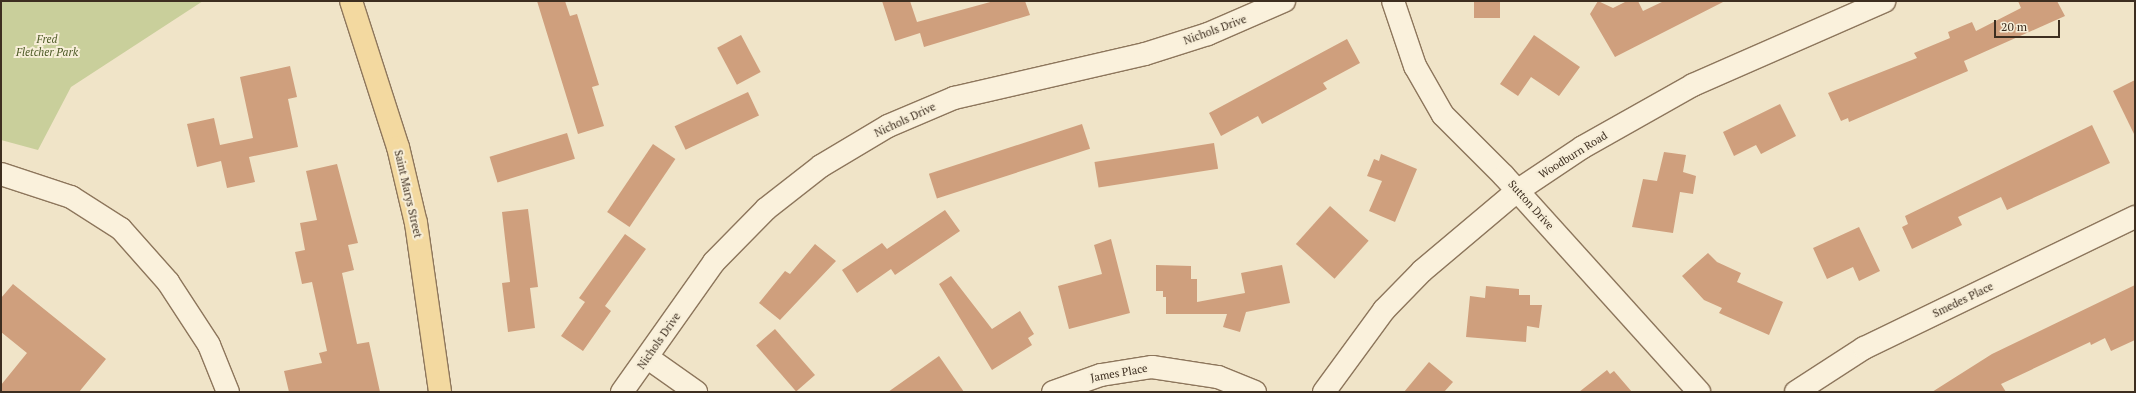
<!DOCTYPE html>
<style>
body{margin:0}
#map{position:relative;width:2136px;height:393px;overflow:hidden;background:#f0e4c8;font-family:"PT Serif",serif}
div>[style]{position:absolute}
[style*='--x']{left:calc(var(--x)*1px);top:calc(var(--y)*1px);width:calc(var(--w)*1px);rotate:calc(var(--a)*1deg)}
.green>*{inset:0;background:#c9cf9b}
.building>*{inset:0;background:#cf9f7d;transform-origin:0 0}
.roads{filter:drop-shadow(1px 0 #8d765c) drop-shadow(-1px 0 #8d765c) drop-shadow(0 1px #8d765c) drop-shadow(0 -1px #8d765c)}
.minor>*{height:22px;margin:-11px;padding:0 11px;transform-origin:11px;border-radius:11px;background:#faf1dc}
.major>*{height:22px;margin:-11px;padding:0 11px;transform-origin:11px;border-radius:11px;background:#f3d9a0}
span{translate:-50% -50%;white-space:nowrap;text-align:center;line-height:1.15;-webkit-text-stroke:4px #f7eed8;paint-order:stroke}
.street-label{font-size:11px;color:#3d2e20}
.park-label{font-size:11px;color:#4d5a26;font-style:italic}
.frame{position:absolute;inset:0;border:2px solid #3d2e20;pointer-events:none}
.scale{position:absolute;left:1994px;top:20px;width:66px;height:18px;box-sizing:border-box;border:2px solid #3d2e20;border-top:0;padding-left:5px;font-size:12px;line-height:14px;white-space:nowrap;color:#3d2e20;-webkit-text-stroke:3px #f7eed8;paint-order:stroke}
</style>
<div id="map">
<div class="green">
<i style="clip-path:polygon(1px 1px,203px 1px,71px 87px,38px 150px,1px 140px)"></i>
</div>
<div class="building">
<i style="clip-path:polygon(537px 1px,565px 1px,570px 16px,577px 14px,599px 85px,592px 87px,604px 126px,578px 134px)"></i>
<i style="clip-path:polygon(882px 1px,910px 1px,917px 22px,994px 1px,1025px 1px,1030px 15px,924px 47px,920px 33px,895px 41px)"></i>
<i style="left:1474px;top:1px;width:26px;height:17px"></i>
<i style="clip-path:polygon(1598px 1px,1613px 8px,1627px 1px,1638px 1px,1643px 11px,1664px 1px,1725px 1px,1615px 57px,1590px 14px)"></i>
<i style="clip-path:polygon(2018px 1px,2057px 1px,2065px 16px,1964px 61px,1968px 71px,1849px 122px,1848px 118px,1841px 121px,1828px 93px,1917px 58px,1914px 53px,1950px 38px,1948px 32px,1972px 22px,1976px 31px,2021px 8px)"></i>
<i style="left:741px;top:35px;width:42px;height:27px;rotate:62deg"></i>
<i style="clip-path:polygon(1534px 35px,1580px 67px,1559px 96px,1531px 77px,1518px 96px,1500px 84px)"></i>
<i style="clip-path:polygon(1347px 39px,1360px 63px,1323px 83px,1327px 89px,1262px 124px,1258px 116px,1221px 136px,1209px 113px)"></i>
<i style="clip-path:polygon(290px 66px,297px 97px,288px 99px,298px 147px,249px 157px,255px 182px,227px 188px,221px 161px,197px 167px,187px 124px,214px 118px,220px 145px,253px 138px,240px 77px)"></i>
<i style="clip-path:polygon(2135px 80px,2135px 136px,2113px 91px)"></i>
<i style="left:748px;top:92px;width:26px;height:81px;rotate:65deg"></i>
<i style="clip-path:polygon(1780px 104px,1796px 136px,1761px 154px,1756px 145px,1734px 156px,1723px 132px)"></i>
<i style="left:1082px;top:124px;width:26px;height:161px;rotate:72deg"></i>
<i style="clip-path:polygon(2092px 125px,2110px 163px,2007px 210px,2001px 197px,1958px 217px,1962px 225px,1912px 249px,1902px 227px,1908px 224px,1905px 216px)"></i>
<i style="left:567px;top:133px;width:27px;height:81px;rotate:73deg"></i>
<i style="left:1214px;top:143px;width:26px;height:121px;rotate:81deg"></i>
<i style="left:653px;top:144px;width:27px;height:82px;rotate:34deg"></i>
<i style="clip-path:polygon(1664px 152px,1686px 155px,1683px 172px,1696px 176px,1693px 194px,1680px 192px,1673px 233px,1632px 227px,1643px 179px,1657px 181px)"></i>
<i style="clip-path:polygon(1381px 154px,1417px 169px,1395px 222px,1369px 211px,1382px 181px,1367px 176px,1374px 159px,1379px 161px)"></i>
<i style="clip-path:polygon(337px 164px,358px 243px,348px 245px,354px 270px,342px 273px,357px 344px,369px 342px,380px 392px,289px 392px,284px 371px,322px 363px,319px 353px,327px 351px,312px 282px,302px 284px,295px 252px,305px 250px,300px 223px,317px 220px,306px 171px)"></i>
<i style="left:1330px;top:206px;width:52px;height:51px;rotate:42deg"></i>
<i style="clip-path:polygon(528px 209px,538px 287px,530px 288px,535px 328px,508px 332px,502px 283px,510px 282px,502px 212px)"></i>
<i style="clip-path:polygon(945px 210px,960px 231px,895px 275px,891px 269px,857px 293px,842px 270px,882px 243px,887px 249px)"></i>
<i style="clip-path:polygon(1859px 227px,1880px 271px,1859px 281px,1853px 267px,1827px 279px,1813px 248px)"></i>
<i style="clip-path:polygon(625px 234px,646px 249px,605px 306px,611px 311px,583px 351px,561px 336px,585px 302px,579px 298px)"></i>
<i style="clip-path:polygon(1111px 239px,1130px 313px,1069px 329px,1058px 286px,1102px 274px,1094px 245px)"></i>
<i style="clip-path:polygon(815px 244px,836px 261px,780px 320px,759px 303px,785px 271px,790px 274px)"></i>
<i style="clip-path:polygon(1708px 253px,1717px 262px,1741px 273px,1737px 282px,1783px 302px,1769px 335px,1719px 313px,1722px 308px,1704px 300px,1682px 276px)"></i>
<i style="clip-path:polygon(1156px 265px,1191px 266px,1191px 279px,1197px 279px,1197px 302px,1245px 293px,1241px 273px,1282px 265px,1290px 303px,1246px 312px,1240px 332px,1223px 327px,1227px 314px,1166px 314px,1166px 297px,1163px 297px,1163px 291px,1156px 291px)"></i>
<i style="clip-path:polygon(951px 276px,992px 329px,1020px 311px,1034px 334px,1028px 338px,1032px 345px,992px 370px,939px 284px)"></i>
<i style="clip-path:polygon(13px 284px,106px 359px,79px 392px,1px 392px,1px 385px,27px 353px,1px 332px,1px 298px)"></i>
<i style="clip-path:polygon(2135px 285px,2135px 340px,2111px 351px,2105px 338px,2091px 345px,2090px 342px,2001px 384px,2006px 392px,1932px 392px,1992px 354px)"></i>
<i style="clip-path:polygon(1486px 286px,1519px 289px,1519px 295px,1530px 295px,1530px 305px,1542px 305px,1539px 328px,1527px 326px,1526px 342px,1466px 337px,1470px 296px,1485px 298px)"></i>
<i style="left:775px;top:329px;width:61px;height:25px;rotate:49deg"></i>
<i style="clip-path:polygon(939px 356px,964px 392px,888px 392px)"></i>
<i style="clip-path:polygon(1429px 362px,1453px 382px,1444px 392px,1404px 392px)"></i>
<i style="clip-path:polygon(1607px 370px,1610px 374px,1614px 371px,1632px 392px,1579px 392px)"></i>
</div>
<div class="roads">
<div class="minor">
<i style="--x:1393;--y:1;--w:69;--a:71.3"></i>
<i style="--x:1415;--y:66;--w:56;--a:60.3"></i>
<i style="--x:1443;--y:115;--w:86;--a:45"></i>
<i style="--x:1504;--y:176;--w:291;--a:47.9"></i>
<i style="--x:1;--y:174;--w:74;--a:18.2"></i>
<i style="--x:71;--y:197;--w:59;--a:32.6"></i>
<i style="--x:121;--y:229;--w:71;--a:48.4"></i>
<i style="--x:168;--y:282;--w:75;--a:56.9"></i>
<i style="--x:209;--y:345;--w:51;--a:68"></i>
<i style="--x:648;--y:358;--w:59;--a:35.3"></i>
<i style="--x:622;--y:392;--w:159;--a:-54.7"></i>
<i style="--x:714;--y:262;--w:74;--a:-45.5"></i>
<i style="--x:766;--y:209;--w:70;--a:-38"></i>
<i style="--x:821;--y:166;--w:78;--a:-30.8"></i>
<i style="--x:888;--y:126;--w:72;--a:-23"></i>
<i style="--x:954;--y:98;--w:196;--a:-13"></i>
<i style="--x:1145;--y:54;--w:66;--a:-17.6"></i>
<i style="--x:1208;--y:34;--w:83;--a:-23.5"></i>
<i style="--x:1053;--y:392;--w:51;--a:-19.5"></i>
<i style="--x:1101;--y:375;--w:52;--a:-8.9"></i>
<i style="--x:1152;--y:367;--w:67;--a:8.6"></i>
<i style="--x:1218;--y:377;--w:40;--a:22"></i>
<i style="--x:1324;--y:392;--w:102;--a:-53.8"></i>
<i style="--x:1384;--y:310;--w:54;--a:-45.7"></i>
<i style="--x:1422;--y:271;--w:124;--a:-40.1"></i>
<i style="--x:1517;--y:191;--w:79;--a:-33.7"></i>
<i style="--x:1583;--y:147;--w:126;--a:-29.4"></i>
<i style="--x:1693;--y:85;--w:209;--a:-23.7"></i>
<i style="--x:1796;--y:392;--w:81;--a:-32.9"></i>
<i style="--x:1864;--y:348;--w:301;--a:-25.8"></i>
</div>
<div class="major">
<i style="--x:351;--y:1;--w:153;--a:72.2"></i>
<i style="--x:398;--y:147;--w:78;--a:76.7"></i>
<i style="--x:416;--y:223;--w:171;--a:81.9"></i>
</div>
</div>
<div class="street-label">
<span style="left:1215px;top:30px;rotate:-20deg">Nichols Drive</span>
<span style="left:905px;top:120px;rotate:-25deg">Nichols Drive</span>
<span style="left:1573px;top:155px;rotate:-32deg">Woodburn Road</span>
<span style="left:408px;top:194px;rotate:77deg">Saint Marys Street</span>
<span style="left:1531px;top:205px;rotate:48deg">Sutton Drive</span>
<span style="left:1963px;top:300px;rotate:-26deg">Smedes Place</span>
<span style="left:659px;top:341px;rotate:-55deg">Nichols Drive</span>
<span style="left:1119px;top:373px;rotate:-10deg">James Place</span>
</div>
<div class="park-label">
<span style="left:47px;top:46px">Fred<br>Fletcher Park</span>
</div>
<div class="frame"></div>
<div class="scale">20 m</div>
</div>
